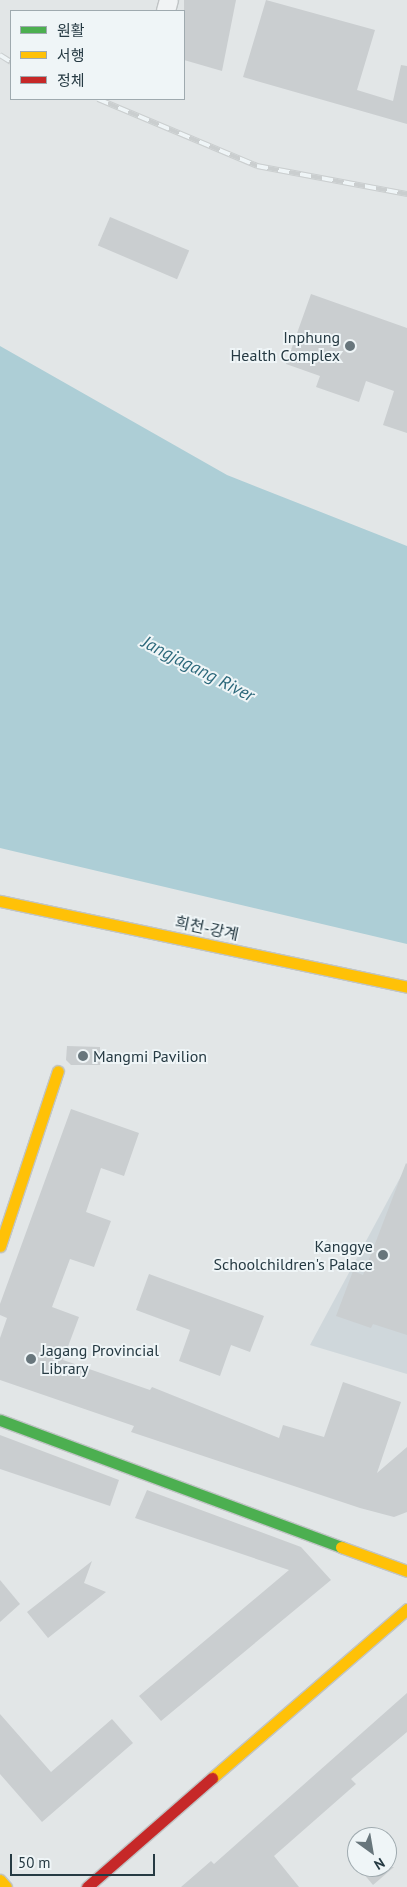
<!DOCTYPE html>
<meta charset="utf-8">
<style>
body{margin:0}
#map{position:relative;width:407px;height:1887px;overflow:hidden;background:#e2e6e7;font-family:"PT Sans","Noto Sans KR",sans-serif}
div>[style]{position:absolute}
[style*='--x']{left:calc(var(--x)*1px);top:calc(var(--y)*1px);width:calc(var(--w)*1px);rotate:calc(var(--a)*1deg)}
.built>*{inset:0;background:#cfd7db}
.water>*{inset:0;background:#adced6}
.building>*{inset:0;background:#caced0;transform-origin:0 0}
.roads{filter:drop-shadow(1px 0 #c0c4c5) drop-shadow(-1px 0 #c0c4c5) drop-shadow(0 1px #c0c4c5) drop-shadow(0 -1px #c0c4c5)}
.street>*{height:18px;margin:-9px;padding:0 9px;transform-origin:9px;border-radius:9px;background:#f1f3f4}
.fast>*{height:11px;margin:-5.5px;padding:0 5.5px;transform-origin:5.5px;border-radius:5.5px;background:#4caf50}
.slow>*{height:11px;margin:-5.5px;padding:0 5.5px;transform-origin:5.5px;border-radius:5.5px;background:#ffc107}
.jam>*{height:11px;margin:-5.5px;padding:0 5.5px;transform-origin:5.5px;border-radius:5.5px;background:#c62828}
.rail>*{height:5.5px;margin-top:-2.75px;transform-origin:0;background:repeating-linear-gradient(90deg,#eff5f7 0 11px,#cacecf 0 22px);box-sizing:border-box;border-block:1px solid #cacecf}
.dots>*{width:14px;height:14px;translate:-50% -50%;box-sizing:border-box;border:2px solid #eff5f7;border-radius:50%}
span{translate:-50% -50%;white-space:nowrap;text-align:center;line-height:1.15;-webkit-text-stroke:4px #eff5f7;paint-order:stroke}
.poi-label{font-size:16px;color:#263a43}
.right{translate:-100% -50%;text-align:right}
.left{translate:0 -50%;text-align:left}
.street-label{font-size:16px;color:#263a43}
.water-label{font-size:18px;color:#2c687b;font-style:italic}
.legend{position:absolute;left:10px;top:10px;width:175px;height:90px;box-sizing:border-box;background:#eff5f7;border:1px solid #9faaaf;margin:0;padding:6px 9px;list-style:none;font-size:15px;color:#263a43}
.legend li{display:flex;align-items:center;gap:10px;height:25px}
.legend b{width:25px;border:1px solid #9faaaf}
.north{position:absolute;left:347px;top:1827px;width:50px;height:50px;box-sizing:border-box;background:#eff5f7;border:1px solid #9faaaf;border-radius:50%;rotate:148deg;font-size:14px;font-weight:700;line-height:20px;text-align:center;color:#263a43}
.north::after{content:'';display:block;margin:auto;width:18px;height:22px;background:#68767c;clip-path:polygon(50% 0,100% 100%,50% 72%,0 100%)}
.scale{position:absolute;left:10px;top:1854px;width:145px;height:22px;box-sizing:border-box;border:2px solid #263a43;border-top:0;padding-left:6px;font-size:15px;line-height:18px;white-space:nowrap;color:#263a43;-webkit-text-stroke:4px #eff5f7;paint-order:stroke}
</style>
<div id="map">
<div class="built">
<i style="clip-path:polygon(407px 1165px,407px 1374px,310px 1345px)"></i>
</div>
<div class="water">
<i style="clip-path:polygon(0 346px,227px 475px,407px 546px,407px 944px,0 848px)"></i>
</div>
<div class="building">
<i style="clip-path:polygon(184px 0,236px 0,222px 71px,184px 60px)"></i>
<i style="clip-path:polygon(266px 0,375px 30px,357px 90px,393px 101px,401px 65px,407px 66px,407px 124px,243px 77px)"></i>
<i style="left:110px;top:217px;width:86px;height:31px;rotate:23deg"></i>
<i style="clip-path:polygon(311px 294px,407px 328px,407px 433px,383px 425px,394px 391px,366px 381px,359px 402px,316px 387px,320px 376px,286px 364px)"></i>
<i style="clip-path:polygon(67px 1046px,100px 1047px,100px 1065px,71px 1065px,66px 1060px)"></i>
<i style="clip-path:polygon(71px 1109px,139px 1133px,124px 1176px,101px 1168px,86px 1212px,111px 1221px,94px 1267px,70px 1259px,52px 1307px,79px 1317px,63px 1360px,150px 1390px,152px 1387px,279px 1438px,283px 1425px,324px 1437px,343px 1382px,401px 1402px,377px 1473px,407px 1447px,407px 1512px,394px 1517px,360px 1508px,131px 1432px,134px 1426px,0 1380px,0 1338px,7px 1318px,0 1315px,0 1304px)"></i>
<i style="clip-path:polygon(406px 1163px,407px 1164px,407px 1335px,373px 1324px,371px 1328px,336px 1316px,353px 1271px,363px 1275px)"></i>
<i style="clip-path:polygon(149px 1274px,264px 1316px,250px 1352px,231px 1345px,220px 1376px,179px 1361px,190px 1330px,136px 1310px)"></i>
<i style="clip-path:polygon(0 1435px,119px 1480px,110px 1506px,0 1469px)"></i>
<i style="clip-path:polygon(147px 1490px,301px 1547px,331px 1580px,161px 1721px,139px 1696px,289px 1570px,135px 1518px)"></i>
<i style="clip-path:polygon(92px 1561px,84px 1583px,106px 1592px,48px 1638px,27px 1612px)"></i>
<i style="clip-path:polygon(0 1580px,20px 1604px,0 1622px)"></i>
<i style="clip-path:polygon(407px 1693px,407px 1732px,351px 1779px,356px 1784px,274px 1856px,299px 1887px,181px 1887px,211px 1861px,214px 1864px)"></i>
<i style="clip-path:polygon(0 1714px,51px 1772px,112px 1719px,133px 1743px,42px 1822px,0 1774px)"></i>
<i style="clip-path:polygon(358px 1867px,394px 1867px,373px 1885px)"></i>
</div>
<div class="roads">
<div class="street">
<i style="--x:166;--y:11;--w:11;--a:-75"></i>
</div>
<div class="fast">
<i style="--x:0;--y:1420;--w:364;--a:20.4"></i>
</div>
<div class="slow">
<i style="--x:0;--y:901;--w:416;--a:11.9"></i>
<i style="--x:0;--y:1246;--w:184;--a:-71.7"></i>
<i style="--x:341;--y:1547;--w:70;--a:20"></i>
<i style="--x:212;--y:1778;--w:258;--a:-40.9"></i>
<i style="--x:0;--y:1880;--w:9;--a:49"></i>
</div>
<div class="jam">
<i style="--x:87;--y:1887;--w:166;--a:-41.1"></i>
</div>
</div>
<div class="rail">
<i style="--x:0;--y:55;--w:13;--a:32"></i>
<i style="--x:98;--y:99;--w:173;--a:22.8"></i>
<i style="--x:257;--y:166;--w:153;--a:10.6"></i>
</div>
<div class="dots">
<i style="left:350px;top:346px;background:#68767c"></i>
<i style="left:83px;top:1056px;background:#68767c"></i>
<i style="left:383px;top:1255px;background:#68767c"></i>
<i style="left:31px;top:1359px;background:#68767c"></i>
</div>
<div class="poi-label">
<span class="right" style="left:340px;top:346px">Inphung<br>Health Complex</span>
<span class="left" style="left:93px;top:1056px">Mangmi Pavilion</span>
<span class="right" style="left:373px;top:1255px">Kanggye<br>Schoolchildren's Palace</span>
<span class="left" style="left:41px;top:1359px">Jagang Provincial<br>Library</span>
</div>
<div class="street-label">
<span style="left:207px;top:928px;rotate:12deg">희천-강계</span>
</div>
<div class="water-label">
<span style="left:198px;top:669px;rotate:27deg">Jangjagang River</span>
</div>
<ul class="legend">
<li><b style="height:6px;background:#4caf50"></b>원활</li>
<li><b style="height:6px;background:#ffc107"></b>서행</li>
<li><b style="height:6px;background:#c62828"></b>정체</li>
</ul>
<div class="north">N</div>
<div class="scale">50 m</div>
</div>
